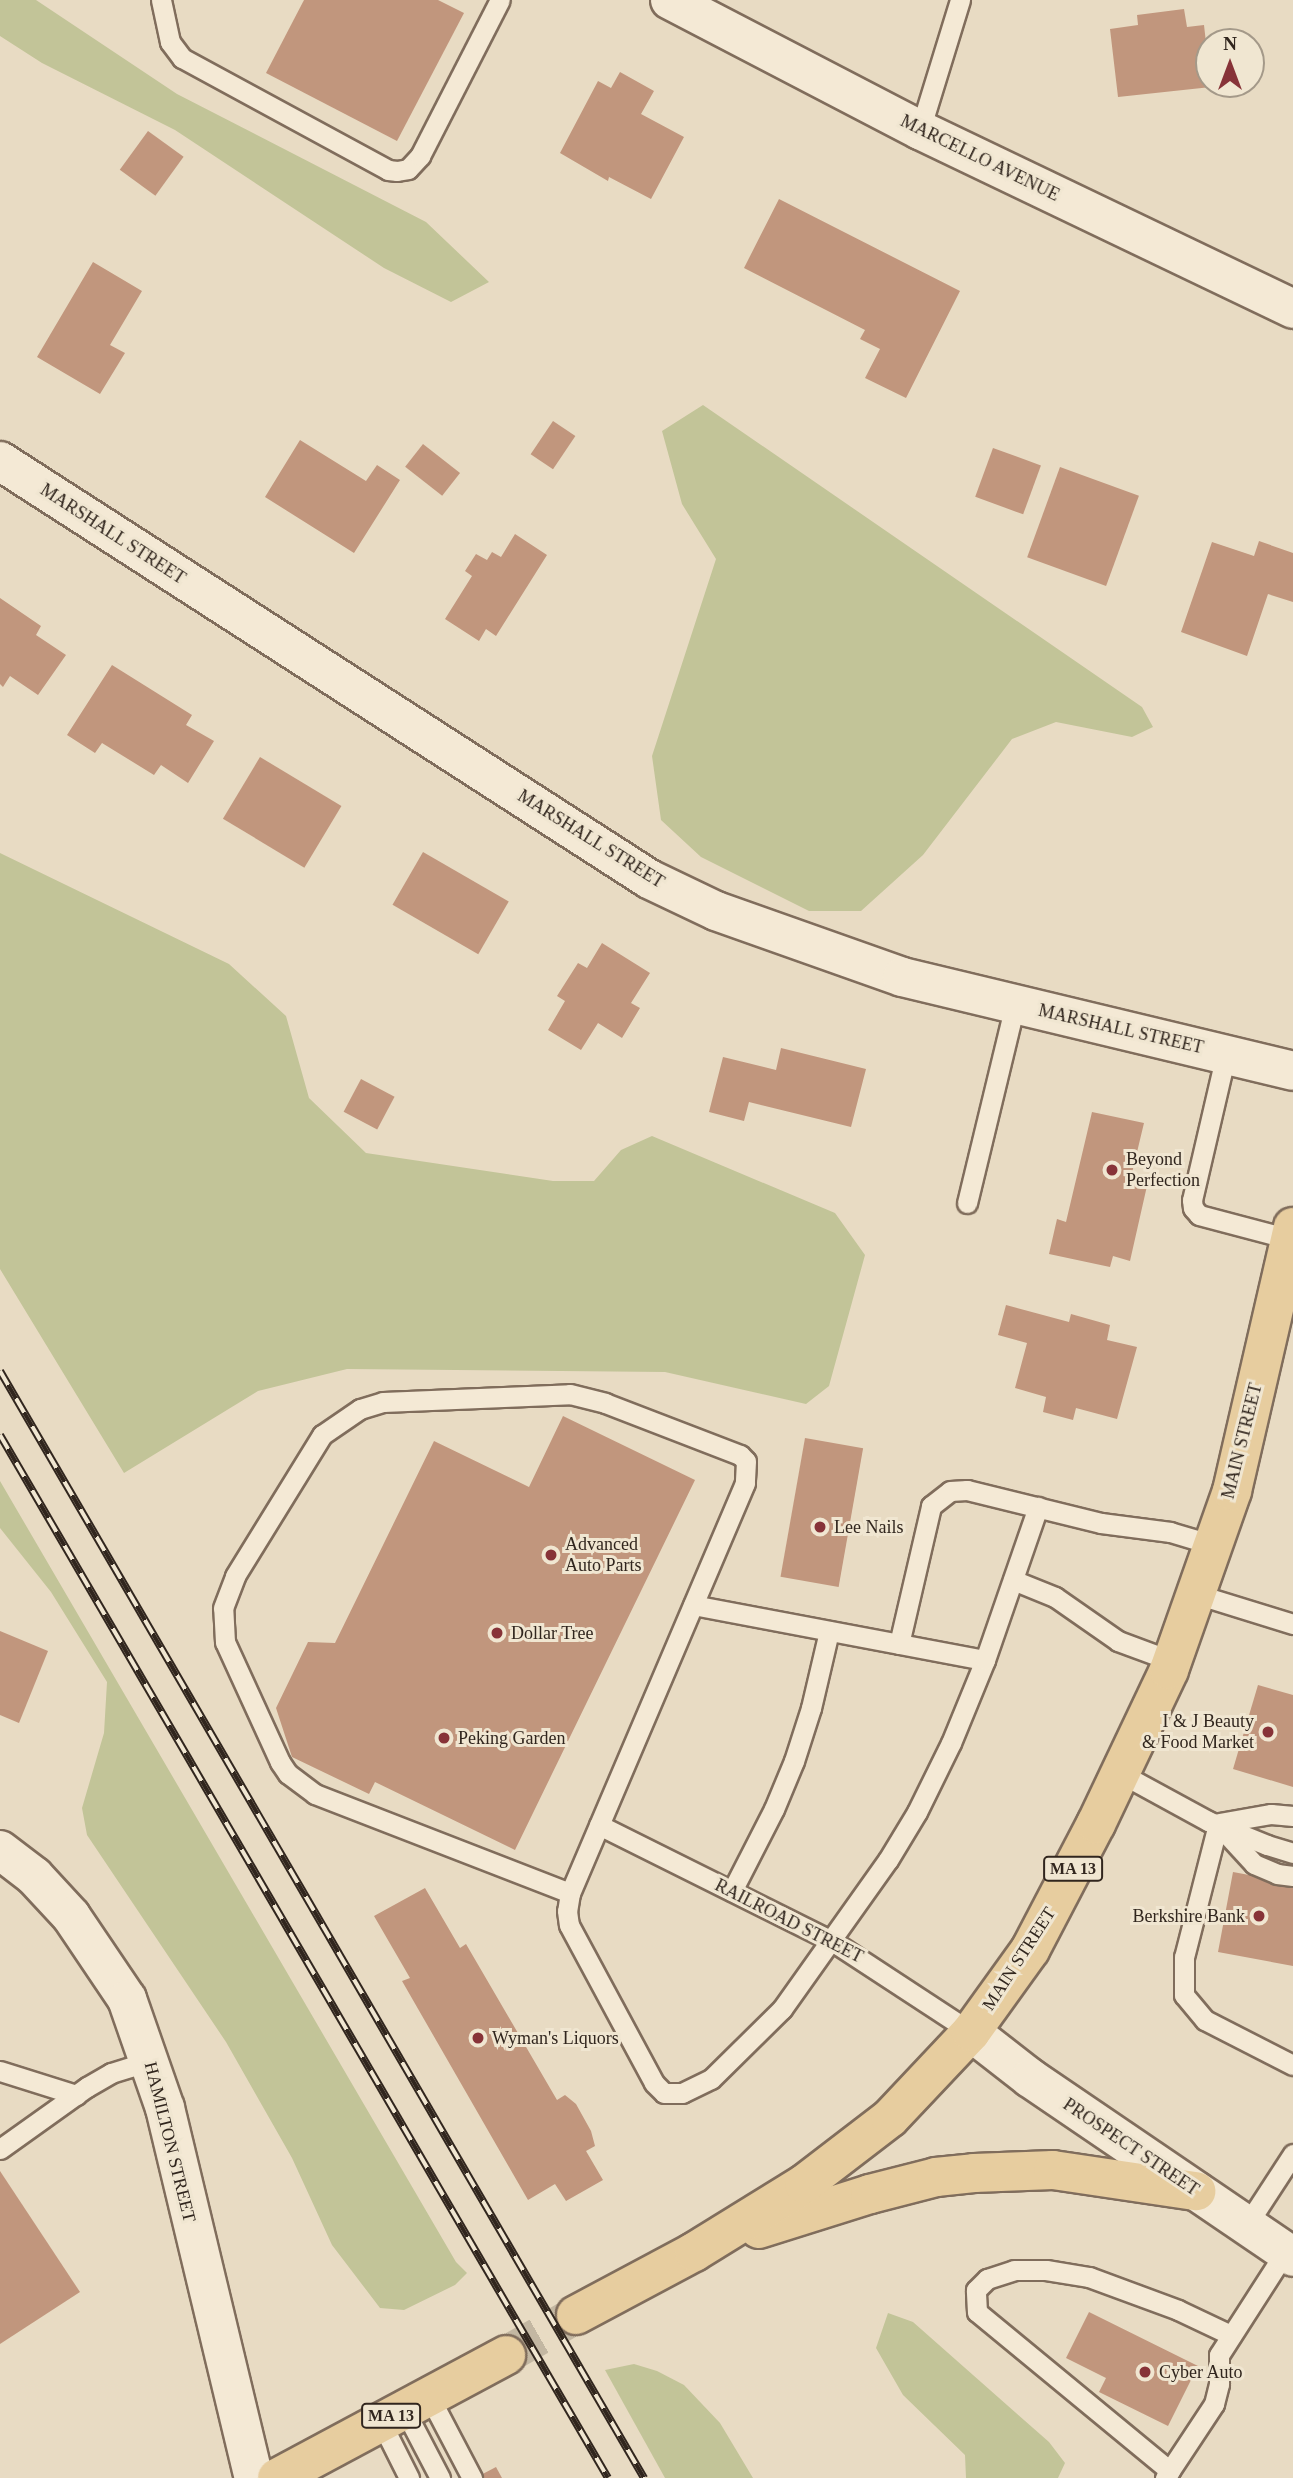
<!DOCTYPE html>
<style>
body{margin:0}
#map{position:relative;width:1293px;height:2478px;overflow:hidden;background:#e8dbc3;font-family:Georgia,serif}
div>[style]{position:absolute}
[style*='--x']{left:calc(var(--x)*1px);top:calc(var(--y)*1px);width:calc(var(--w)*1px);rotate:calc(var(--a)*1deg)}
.green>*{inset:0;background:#c2c498}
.building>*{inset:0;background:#c1967d;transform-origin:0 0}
.primary-tunnel>*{height:38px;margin-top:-19px;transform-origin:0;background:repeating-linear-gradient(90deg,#c3b7a2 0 38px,transparent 0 57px)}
.roads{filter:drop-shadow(2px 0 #806d5c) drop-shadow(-2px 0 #806d5c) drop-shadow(0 2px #806d5c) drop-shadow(0 -2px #806d5c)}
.lane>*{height:19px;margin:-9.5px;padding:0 9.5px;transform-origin:9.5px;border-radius:9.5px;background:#f4e9d5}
.street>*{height:38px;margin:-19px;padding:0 19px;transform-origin:19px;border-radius:19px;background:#f4e9d5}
.secondary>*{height:38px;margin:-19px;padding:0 19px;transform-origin:19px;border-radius:19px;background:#f4e9d5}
.primary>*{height:38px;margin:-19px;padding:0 19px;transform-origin:19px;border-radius:19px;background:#e7cd9f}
.rail>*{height:8px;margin-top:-4px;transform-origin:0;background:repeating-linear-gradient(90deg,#f0e6d1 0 16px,#31261e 0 32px);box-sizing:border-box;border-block:2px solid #31261e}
.dots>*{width:19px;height:19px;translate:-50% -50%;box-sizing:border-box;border:4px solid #f0e6d1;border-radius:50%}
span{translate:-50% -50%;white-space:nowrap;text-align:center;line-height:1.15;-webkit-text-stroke:6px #f0e6d1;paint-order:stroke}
.shield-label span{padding:2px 5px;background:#f0e6d1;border:2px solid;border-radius:5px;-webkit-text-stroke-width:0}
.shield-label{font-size:16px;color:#31261e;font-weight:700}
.street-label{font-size:18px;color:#31261e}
.poi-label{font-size:18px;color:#31261e}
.left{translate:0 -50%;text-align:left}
.right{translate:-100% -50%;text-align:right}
.north{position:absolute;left:1195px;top:28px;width:70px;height:70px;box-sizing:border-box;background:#f0e6d1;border:2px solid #a49989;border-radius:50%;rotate:0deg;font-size:19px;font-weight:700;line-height:28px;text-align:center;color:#31261e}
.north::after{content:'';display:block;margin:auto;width:24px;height:32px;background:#873338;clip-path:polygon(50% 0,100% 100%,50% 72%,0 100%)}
</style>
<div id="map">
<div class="green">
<i style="clip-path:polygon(0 0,36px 0,177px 94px,426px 222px,489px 282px,451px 302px,384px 268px,175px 130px,42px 63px,0 36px)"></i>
<i style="clip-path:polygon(703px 405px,1142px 707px,1153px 727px,1132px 737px,1056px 722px,1012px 739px,923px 855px,861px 911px,809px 911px,701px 857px,661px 820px,652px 756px,716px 559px,682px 504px,662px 431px)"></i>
<i style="clip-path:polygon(0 853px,229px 964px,286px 1016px,309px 1098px,366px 1153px,553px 1181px,594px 1181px,621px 1150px,652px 1136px,835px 1213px,865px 1255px,829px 1386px,806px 1404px,665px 1372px,347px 1369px,258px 1391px,124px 1473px,0 1269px)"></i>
<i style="clip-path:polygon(0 1481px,456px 2262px,467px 2273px,455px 2285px,404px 2310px,380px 2308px,332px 2245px,292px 2158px,226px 2042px,87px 1835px,82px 1808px,104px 1733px,107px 1682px,51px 1592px,0 1528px)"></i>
<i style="clip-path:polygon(888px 2313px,913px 2322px,1049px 2442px,1065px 2463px,1058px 2478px,966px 2478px,965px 2455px,903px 2395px,876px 2348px)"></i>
<i style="clip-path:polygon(634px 2364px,657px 2371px,684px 2385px,720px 2423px,753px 2478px,665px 2478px,605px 2370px)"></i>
</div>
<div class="building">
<i style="clip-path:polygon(304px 0,438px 0,464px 13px,397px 141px,266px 73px)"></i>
<i style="clip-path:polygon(1184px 9px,1187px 27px,1204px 25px,1211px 87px,1118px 97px,1110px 29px,1138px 25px,1137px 15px)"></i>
<i style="clip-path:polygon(620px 72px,654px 91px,641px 114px,684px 137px,651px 199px,609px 177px,608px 181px,560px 153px,598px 81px,611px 88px)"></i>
<i style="left:148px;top:131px;width:44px;height:48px;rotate:36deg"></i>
<i style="clip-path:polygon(779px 199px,960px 291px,906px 398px,865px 378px,880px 349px,860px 339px,865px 330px,744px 268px)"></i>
<i style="clip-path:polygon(93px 262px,142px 291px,110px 345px,125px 353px,100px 394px,37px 357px)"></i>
<i style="left:553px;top:421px;width:27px;height:40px;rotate:34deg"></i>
<i style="clip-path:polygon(300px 440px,366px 481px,377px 465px,400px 480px,354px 553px,265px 497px)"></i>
<i style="left:423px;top:444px;width:47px;height:29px;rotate:38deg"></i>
<i style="left:993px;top:448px;width:51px;height:52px;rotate:20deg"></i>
<i style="left:1060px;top:467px;width:84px;height:96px;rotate:20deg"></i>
<i style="clip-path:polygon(515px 534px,547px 555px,496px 636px,486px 629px,479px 641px,445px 619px,472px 576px,465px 571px,476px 554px,487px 560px,492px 552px,501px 557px)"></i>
<i style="clip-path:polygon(1259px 541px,1293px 553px,1293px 602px,1268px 594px,1247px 656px,1181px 632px,1212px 542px,1254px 556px)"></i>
<i style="clip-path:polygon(0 598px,41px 626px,36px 635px,66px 655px,38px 695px,10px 676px,3px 687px,0 684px)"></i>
<i style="clip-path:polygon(112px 665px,192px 715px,186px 725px,214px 741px,188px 783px,161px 765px,154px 775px,102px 743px,95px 753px,67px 735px)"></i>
<i style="left:260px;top:757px;width:95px;height:72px;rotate:31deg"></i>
<i style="left:423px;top:852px;width:99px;height:61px;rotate:30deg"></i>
<i style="clip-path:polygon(602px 943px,650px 973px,631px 1003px,640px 1008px,622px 1038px,598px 1023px,581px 1050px,548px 1030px,565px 1001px,557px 996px,578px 963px,587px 968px)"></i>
<i style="clip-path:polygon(781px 1048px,866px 1069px,851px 1127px,749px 1102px,744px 1121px,709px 1112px,723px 1057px,776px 1070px)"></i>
<i style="left:361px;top:1079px;width:38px;height:37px;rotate:28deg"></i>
<i style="clip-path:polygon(1092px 1112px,1144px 1123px,1132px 1173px,1149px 1177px,1130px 1261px,1113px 1256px,1110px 1267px,1049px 1254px,1057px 1219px,1066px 1222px)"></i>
<i style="clip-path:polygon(1006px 1305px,1069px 1322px,1071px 1314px,1110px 1325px,1107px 1340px,1137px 1347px,1117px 1419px,1076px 1408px,1073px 1420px,1043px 1412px,1046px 1397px,1015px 1388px,1027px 1343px,998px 1335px)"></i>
<i style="clip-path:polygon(563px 1416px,695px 1480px,515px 1850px,375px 1782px,369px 1794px,292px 1757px,276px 1708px,308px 1642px,335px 1643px,434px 1441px,529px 1487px)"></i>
<i style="left:805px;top:1438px;width:59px;height:141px;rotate:10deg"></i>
<i style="clip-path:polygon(0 1631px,48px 1651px,19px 1723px,0 1715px)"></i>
<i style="clip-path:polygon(1258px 1685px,1293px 1695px,1293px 1787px,1233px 1769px)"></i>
<i style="clip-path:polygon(1233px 1872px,1293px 1883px,1293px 1966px,1218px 1952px)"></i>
<i style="clip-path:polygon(425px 1888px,460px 1948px,466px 1944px,557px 2100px,565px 2095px,576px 2104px,591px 2131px,595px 2146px,586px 2151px,603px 2180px,566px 2201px,555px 2184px,528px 2200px,402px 1981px,410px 1978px,374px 1916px)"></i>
<i style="clip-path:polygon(0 2171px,80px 2292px,0 2344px)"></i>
<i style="clip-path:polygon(1089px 2312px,1198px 2366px,1168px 2426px,1099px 2392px,1106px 2378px,1066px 2358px)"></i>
<i style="clip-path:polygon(496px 2467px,502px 2478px,475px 2478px)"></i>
</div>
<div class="primary-tunnel">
<i style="--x:506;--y:2355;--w:81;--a:-29.7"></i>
</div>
<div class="roads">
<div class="lane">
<i style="--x:161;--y:0;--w:43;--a:77.9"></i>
<i style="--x:170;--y:42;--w:20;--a:53"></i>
<i style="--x:182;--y:58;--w:234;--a:28.5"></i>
<i style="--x:388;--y:170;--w:9;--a:6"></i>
<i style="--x:397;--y:171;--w:11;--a:-10"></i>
<i style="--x:408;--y:169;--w:18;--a:-47"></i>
<i style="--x:420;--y:156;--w:175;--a:-62.9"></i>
<i style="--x:920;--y:130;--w:136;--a:-72.9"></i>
<i style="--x:1226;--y:1054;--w:150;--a:103.1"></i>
<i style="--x:1192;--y:1200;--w:8;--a:83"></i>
<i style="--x:1193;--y:1208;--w:9;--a:49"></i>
<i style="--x:1199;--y:1215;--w:94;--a:14.8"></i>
<i style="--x:967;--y:1203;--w:205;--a:-76.4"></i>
<i style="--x:1013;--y:1580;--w:45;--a:22"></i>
<i style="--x:1055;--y:1597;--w:77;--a:34.9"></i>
<i style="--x:1118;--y:1641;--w:58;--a:20.3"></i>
<i style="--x:1196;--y:1594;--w:102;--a:17.2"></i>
<i style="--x:693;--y:1605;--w:297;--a:10.7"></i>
<i style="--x:899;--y:1644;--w:142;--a:-76.9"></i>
<i style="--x:931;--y:1506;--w:24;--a:-38"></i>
<i style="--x:950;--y:1491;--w:17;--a:-3"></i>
<i style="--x:967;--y:1490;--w:138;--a:13.8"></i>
<i style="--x:1101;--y:1523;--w:70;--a:7.4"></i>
<i style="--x:1170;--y:1532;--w:46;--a:16.5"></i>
<i style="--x:1120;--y:1773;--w:100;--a:28.6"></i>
<i style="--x:1208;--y:1821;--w:64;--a:22.1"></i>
<i style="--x:1267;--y:1845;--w:27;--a:17"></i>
<i style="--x:1219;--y:1823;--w:53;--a:-9.8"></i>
<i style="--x:1271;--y:1814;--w:22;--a:5"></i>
<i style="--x:1218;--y:1824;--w:137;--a:104.3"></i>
<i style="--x:1184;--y:1957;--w:38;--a:90"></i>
<i style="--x:1184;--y:1995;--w:33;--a:50"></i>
<i style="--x:1205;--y:2020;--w:99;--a:27.1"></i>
<i style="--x:599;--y:1825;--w:260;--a:26.5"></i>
<i style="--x:832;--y:1941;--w:166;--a:33.2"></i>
<i style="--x:1223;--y:1830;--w:46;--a:47.6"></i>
<i style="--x:1254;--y:1864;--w:25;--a:23"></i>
<i style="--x:1277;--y:1874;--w:16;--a:7"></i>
<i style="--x:732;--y:1891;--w:92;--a:-62.9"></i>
<i style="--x:774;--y:1809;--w:52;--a:-67.4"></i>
<i style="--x:794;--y:1761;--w:56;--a:-72.2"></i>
<i style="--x:811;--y:1708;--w:79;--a:-76.8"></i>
<i style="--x:570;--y:1893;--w:274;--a:-158.8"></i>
<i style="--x:315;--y:1794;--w:34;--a:-143"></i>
<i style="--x:288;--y:1774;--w:14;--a:-124"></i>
<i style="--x:280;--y:1762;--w:132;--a:-114.6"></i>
<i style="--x:225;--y:1642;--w:34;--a:-93"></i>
<i style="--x:223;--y:1608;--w:34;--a:-69"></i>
<i style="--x:235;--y:1576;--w:166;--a:-58.3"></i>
<i style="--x:322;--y:1435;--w:46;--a:-34.4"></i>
<i style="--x:360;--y:1409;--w:24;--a:-17"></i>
<i style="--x:383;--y:1402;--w:187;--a:-2.4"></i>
<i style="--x:570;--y:1394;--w:36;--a:14"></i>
<i style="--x:605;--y:1403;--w:145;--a:21.1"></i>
<i style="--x:740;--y:1455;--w:8;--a:45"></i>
<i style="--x:746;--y:1461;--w:22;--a:93"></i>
<i style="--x:745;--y:1483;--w:446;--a:113.1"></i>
<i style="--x:570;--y:1893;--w:18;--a:99"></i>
<i style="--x:567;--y:1911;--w:14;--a:82"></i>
<i style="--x:569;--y:1925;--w:179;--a:61.7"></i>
<i style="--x:654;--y:2083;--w:14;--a:45"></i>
<i style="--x:664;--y:2093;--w:18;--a:0"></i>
<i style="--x:682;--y:2093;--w:32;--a:-26"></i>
<i style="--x:711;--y:2079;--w:100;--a:-44.6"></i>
<i style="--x:782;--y:2009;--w:183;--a:-54.6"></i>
<i style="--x:888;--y:1860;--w:56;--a:-58.9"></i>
<i style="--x:917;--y:1812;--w:77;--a:-63.8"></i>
<i style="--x:951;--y:1743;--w:90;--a:-67.7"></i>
<i style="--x:985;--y:1660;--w:162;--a:-70.9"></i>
<i style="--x:0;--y:2071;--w:80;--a:17.5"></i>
<i style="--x:0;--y:2149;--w:107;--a:-35.5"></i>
<i style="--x:87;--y:2087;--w:28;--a:-30"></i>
<i style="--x:111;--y:2073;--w:41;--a:-17.1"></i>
<i style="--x:1246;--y:2226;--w:86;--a:-56.9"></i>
<i style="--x:429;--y:2396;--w:93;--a:62.3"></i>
<i style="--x:404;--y:2409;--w:78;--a:62.4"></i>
<i style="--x:381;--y:2422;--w:63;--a:63.4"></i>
<i style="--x:1170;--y:2471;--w:250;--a:-140.5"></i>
<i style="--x:977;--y:2312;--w:22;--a:-93"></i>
<i style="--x:976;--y:2290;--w:16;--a:-45"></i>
<i style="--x:987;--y:2279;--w:28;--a:-18"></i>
<i style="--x:1014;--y:2270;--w:32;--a:0"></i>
<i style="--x:1046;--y:2270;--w:44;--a:9.2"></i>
<i style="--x:1089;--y:2277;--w:95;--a:20.3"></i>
<i style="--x:1178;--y:2310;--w:59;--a:25.3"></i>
<i style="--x:1165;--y:2478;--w:89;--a:-56.5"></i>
<i style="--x:1214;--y:2404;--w:21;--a:-76"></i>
<i style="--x:1219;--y:2384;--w:29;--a:-90"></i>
<i style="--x:1219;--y:2355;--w:122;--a:-57.3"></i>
</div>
<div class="street">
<i style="--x:670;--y:0;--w:282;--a:27.5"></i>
<i style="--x:920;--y:130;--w:414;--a:25.6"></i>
<i style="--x:0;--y:461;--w:772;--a:32.78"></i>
<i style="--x:649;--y:879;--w:74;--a:25.5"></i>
<i style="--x:716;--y:911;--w:197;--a:19.5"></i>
<i style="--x:902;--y:977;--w:402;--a:13.5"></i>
</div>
<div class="secondary">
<i style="--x:0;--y:1850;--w:43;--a:37.4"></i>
<i style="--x:34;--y:1876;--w:54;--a:47.2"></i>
<i style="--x:71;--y:1916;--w:100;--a:56"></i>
<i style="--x:127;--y:1999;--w:115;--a:70.8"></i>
<i style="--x:165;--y:2108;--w:381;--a:76.5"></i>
<i style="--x:971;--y:2032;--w:75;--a:37.9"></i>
<i style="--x:1030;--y:2078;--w:318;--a:34.2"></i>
</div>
<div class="primary">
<i style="--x:759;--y:2229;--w:116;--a:-17.5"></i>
<i style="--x:870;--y:2194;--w:68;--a:-14.4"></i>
<i style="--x:936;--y:2177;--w:38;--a:-6"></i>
<i style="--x:974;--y:2173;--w:79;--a:-2.2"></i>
<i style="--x:1053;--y:2170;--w:145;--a:8.4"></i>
<i style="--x:576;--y:2315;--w:134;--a:-28.1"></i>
<i style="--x:694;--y:2252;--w:129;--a:-31.7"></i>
<i style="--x:804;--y:2184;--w:108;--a:-37.5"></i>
<i style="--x:890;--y:2118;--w:118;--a:-46.7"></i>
<i style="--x:971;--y:2032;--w:101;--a:-54.3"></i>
<i style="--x:1030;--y:1950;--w:142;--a:-62.4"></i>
<i style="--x:1096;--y:1824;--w:170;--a:-64.6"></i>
<i style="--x:1169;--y:1670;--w:190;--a:-70.6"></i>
<i style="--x:1232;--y:1491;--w:271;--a:-77"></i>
<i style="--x:277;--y:2478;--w:260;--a:-28.2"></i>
</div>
</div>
<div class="rail">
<i style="--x:0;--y:1371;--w:1281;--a:59.81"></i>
<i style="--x:0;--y:1435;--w:1207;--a:59.76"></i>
</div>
<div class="dots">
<i style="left:1112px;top:1170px;background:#873338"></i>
<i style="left:820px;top:1527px;background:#873338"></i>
<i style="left:551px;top:1555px;background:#873338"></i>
<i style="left:497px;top:1633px;background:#873338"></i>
<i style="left:1268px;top:1732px;background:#873338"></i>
<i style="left:444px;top:1738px;background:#873338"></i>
<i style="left:1259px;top:1916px;background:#873338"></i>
<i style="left:478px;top:2038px;background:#873338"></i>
<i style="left:1145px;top:2372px;background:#873338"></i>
</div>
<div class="shield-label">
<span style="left:1073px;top:1869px">MA 13</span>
<span style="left:391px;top:2416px">MA 13</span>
</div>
<div class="street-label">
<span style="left:980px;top:158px;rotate:26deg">MARCELLO AVENUE</span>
<span style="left:113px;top:534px;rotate:33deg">MARSHALL STREET</span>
<span style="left:591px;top:839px;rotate:32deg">MARSHALL STREET</span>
<span style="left:1121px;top:1029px;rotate:13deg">MARSHALL STREET</span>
<span style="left:1242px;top:1441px;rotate:-76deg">MAIN STREET</span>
<span style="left:789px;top:1921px;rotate:27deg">RAILROAD STREET</span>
<span style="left:1019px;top:1959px;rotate:-57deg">MAIN STREET</span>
<span style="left:170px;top:2142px;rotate:76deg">HAMILTON STREET</span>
<span style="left:1131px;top:2147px;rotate:34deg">PROSPECT STREET</span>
</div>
<div class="poi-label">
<span class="left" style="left:1126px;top:1170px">Beyond<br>Perfection</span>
<span class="left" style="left:834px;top:1527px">Lee Nails</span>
<span class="left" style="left:565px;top:1555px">Advanced<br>Auto Parts</span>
<span class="left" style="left:511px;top:1633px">Dollar Tree</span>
<span class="right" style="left:1254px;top:1732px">I &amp; J Beauty<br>&amp; Food Market</span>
<span class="left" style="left:458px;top:1738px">Peking Garden</span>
<span class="right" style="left:1245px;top:1916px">Berkshire Bank</span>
<span class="left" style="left:492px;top:2038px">Wyman's Liquors</span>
<span class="left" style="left:1159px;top:2372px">Cyber Auto</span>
</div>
<div class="north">N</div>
</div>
